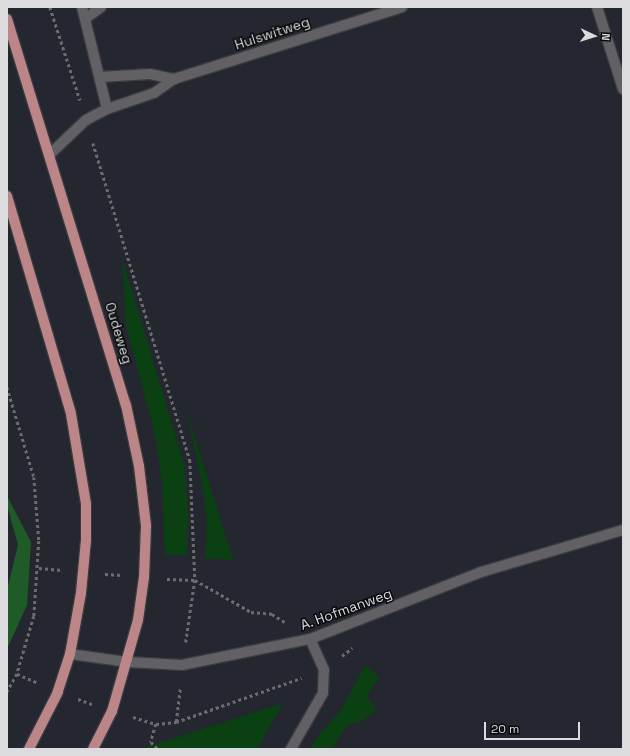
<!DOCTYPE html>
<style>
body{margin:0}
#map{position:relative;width:630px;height:756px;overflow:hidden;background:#1e1e22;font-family:"Space Grotesk",sans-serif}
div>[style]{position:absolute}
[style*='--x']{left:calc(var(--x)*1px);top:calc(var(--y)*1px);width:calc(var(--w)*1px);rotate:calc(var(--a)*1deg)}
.built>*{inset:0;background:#252730;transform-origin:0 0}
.green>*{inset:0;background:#0a4012}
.forest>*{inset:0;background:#1f5b26}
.path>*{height:2.5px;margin-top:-1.25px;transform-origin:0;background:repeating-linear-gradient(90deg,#6c6c6f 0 3px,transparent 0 6px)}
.roads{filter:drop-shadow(1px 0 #3b3b3f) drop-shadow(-1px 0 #3b3b3f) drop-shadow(0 1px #3b3b3f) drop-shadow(0 -1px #3b3b3f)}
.service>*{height:10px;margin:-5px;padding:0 5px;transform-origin:5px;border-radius:5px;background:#606065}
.minor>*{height:10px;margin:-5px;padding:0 5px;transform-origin:5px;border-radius:5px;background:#606065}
.tertiary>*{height:10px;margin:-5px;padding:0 5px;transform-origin:5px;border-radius:5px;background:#606065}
.primary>*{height:10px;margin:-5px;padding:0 5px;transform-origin:5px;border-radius:5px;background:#bc8689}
span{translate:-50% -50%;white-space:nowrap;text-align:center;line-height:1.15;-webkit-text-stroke:3px #08090a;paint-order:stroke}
.street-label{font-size:14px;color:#dcdcdf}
.frame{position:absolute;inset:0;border:8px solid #dcdcdf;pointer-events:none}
.north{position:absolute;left:574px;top:16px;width:40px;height:40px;-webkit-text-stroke:3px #08090a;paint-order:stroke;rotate:94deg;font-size:11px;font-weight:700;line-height:16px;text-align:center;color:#dcdcdf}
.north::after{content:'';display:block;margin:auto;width:14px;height:18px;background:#dcdcdf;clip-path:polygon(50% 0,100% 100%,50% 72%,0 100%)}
.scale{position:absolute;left:484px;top:722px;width:96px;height:18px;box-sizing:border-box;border:2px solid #dcdcdf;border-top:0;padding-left:5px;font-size:12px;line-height:14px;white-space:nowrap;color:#dcdcdf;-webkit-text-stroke:3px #08090a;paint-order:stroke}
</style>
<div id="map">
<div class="built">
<i style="left:7px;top:7px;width:616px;height:742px"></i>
</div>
<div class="green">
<i style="clip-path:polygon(122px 258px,184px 464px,188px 509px,187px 555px,165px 555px,162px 483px,155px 434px,126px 326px)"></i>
<i style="clip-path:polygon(186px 408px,233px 560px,205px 558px,207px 526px,203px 489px)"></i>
<i style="clip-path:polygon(365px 666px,380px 677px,367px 695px,376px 709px,364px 720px,347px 725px,332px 749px,310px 749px,319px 735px,341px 710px)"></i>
<i style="clip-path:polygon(283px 703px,257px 749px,141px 749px)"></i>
</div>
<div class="forest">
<i style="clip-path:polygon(7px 496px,31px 542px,27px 605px,7px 649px,7px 590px,18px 545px,7px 505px)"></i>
</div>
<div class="path">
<i style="--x:50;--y:7;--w:98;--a:72.1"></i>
<i style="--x:93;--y:143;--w:332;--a:73"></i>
<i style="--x:190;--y:460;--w:120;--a:87.6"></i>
<i style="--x:195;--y:580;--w:63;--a:98.3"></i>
<i style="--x:7;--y:387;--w:94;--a:73.3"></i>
<i style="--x:34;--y:477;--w:64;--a:85.5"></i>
<i style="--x:39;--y:541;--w:75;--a:93.8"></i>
<i style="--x:34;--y:616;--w:60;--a:106.3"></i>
<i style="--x:17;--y:674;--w:21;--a:119"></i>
<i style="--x:39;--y:568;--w:23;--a:5"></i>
<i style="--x:105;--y:574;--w:17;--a:3"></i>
<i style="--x:167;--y:579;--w:28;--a:2"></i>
<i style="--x:195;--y:580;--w:64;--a:29.7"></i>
<i style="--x:251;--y:612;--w:21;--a:5"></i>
<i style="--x:272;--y:614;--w:15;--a:32"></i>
<i style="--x:342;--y:656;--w:13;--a:-39"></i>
<i style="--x:17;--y:674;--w:23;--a:23"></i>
<i style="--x:78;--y:699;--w:15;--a:20"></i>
<i style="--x:133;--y:717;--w:24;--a:17"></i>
<i style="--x:156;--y:724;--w:20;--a:-6"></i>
<i style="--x:176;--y:722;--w:133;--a:-19.4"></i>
<i style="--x:176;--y:722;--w:35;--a:-83"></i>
<i style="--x:156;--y:724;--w:19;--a:106"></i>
<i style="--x:151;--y:742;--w:10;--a:45"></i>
</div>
<div class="roads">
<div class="service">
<i style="--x:597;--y:7;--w:86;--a:72.4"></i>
<i style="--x:86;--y:18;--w:19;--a:-36"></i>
</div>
<div class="minor">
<i style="--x:82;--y:7;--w:105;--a:76.2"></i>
<i style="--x:100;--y:77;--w:50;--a:-3.4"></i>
<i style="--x:150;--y:74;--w:25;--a:12"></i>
<i style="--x:49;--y:155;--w:51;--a:-43.4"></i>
<i style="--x:86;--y:120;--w:24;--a:-28"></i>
<i style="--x:107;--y:109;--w:50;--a:-18.8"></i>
<i style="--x:154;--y:93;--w:24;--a:-35"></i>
<i style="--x:174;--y:79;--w:239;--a:-17.5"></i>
<i style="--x:291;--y:749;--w:64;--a:-60.3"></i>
<i style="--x:323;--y:693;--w:23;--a:-88"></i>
<i style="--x:324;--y:670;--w:34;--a:-114"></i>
</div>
<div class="tertiary">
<i style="--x:70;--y:654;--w:59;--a:7.9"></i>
<i style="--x:128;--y:662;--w:54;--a:3.2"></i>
<i style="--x:182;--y:665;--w:131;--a:-11.5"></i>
<i style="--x:310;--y:639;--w:184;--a:-21.4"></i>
<i style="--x:481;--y:572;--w:148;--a:-16.5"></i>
</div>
<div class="primary">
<i style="--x:7;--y:19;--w:404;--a:72.9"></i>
<i style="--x:126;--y:405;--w:62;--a:78"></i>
<i style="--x:139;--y:466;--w:60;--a:83.3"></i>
<i style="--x:146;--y:526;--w:51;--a:92.2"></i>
<i style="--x:144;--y:577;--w:43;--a:97.9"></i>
<i style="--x:138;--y:620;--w:95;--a:105.9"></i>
<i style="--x:112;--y:711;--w:42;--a:116.6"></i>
<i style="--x:7;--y:196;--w:227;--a:73.6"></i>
<i style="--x:71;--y:414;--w:91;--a:80.5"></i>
<i style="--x:86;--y:504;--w:36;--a:90"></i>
<i style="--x:86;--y:540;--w:53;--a:95.4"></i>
<i style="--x:81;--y:593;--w:62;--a:100.2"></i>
<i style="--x:70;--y:654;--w:40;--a:108"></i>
<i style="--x:58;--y:692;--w:64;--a:117"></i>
</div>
</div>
<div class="street-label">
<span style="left:272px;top:33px;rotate:-18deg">Hulswitweg</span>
<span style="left:119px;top:333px;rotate:73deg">Oudeweg</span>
<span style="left:346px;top:609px;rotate:-20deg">A. Hofmanweg</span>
</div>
<div class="frame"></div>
<div class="north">N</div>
<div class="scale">20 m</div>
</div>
